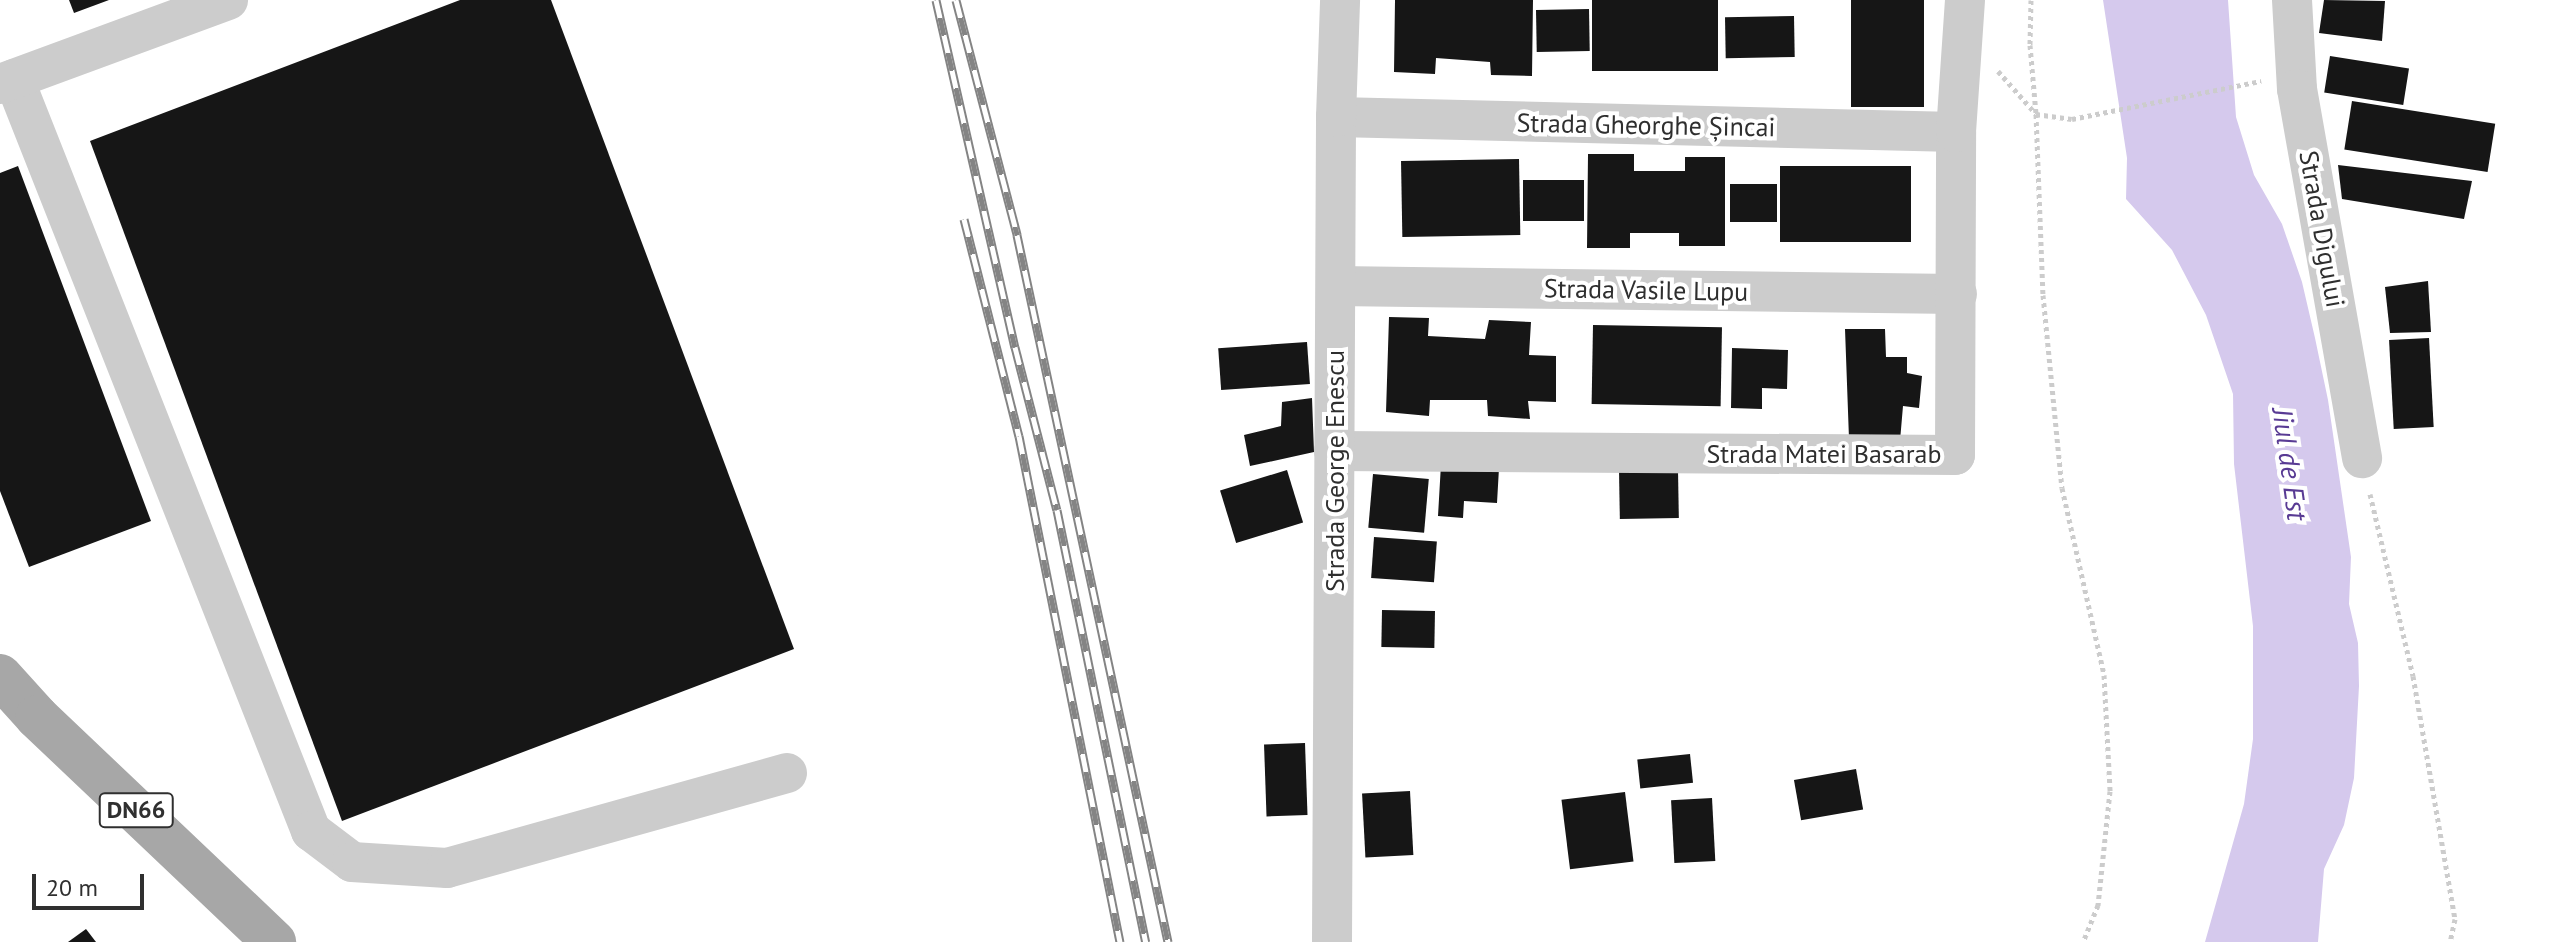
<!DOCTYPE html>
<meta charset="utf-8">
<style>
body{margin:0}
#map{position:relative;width:2562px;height:942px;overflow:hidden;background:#fff;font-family:"PT Sans",sans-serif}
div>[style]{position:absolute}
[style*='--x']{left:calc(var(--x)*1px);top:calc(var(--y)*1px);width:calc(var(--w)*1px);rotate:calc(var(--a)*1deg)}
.water>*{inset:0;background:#d5c9ed}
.building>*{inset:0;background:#161616;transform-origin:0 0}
.path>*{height:5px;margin-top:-2.5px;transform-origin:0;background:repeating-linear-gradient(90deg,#ccc 0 4px,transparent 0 8px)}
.minor>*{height:40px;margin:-20px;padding:0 20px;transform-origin:20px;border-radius:20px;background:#ccc}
.major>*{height:44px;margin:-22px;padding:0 22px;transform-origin:22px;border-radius:22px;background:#a7a7a7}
.rail>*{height:9px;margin-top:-4.5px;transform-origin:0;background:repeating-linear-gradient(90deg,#fff 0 18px,#848484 0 36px);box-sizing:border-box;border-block:2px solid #848484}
span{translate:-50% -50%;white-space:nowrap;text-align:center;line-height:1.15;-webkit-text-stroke:8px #fff;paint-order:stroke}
.shield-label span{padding:2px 6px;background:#fff;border:2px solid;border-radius:6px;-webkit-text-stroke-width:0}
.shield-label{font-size:24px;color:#2f2f2f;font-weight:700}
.street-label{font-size:26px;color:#2f2f2f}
.water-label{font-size:28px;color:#593b94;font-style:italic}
.scale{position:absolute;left:32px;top:874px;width:112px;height:36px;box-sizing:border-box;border:4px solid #2f2f2f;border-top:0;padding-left:10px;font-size:24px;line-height:28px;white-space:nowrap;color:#2f2f2f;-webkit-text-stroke:6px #fff;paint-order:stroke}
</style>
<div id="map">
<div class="water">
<i style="clip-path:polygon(2103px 0,2228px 0,2236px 117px,2254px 175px,2282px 224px,2302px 282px,2315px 338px,2328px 400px,2351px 557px,2349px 604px,2358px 643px,2359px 686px,2354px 778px,2344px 825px,2324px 869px,2318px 942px,2205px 942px,2244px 804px,2253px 739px,2253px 626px,2234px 464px,2233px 394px,2206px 315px,2172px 250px,2126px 199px,2127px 158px)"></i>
</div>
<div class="building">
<i style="clip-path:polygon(69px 0,109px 0,74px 13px)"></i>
<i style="clip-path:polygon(460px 0,551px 0,794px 649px,342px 821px,90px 141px)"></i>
<i style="clip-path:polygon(1395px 0,1533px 0,1532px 76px,1491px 75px,1490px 62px,1436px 58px,1435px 74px,1394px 72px)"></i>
<i style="left:1592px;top:0;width:126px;height:71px"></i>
<i style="left:1851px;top:0;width:73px;height:107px"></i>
<i style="clip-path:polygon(2324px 0,2385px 1px,2382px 41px,2319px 33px)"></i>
<i style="left:1589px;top:9px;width:42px;height:53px;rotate:89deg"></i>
<i style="left:1794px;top:16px;width:41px;height:69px;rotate:89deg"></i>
<i style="left:2330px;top:56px;width:80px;height:37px;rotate:9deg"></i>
<i style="left:2352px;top:101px;width:145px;height:49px;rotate:9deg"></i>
<i style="clip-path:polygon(1588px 154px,1634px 154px,1634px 171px,1685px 171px,1685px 157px,1725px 157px,1725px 246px,1679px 246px,1679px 233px,1630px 233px,1630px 248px,1587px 248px)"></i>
<i style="left:1519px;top:159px;width:76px;height:118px;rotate:89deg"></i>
<i style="clip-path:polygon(2338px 165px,2472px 181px,2464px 219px,2342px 199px)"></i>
<i style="clip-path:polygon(18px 166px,151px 521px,29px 567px,0 491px,0 173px)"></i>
<i style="left:1780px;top:166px;width:131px;height:76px"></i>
<i style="left:1523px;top:180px;width:61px;height:41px"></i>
<i style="left:1730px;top:184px;width:47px;height:38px"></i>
<i style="clip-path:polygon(2428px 281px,2431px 332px,2390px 333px,2385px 287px)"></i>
<i style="clip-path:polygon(1389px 317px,1429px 318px,1428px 336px,1485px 339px,1489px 320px,1531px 322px,1529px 355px,1556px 356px,1556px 402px,1528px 401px,1530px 419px,1488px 416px,1487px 400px,1430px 400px,1429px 416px,1386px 412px)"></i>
<i style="left:1593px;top:325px;width:129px;height:79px;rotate:1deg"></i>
<i style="clip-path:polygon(1845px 329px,1885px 329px,1886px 357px,1907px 357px,1907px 373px,1922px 376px,1919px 408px,1903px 406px,1900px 441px,1849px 439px)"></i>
<i style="left:2429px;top:338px;width:89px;height:40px;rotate:87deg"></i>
<i style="left:1307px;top:342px;width:42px;height:89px;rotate:86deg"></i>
<i style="clip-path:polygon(1732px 348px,1788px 350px,1787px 389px,1762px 388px,1762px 409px,1731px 408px)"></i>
<i style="clip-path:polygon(1312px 398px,1314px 452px,1250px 466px,1244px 435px,1281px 426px,1282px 402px)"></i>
<i style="clip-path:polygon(1441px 464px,1499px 468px,1497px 503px,1464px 501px,1463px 518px,1438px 516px)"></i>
<i style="left:1287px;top:470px;width:55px;height:70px;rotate:73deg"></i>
<i style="left:1678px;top:470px;width:48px;height:59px;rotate:89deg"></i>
<i style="left:1373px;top:474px;width:56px;height:54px;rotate:5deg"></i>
<i style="left:1374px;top:537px;width:63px;height:41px;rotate:4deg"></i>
<i style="left:1382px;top:610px;width:53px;height:37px;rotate:1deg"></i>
<i style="left:1305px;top:743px;width:72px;height:41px;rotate:88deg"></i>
<i style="left:1690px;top:754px;width:29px;height:53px;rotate:84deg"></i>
<i style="left:1856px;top:769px;width:41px;height:63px;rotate:80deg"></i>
<i style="left:1410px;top:791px;width:64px;height:48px;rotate:87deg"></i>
<i style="left:1625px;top:792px;width:70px;height:64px;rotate:83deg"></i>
<i style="left:1712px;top:798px;width:63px;height:41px;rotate:87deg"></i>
<i style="clip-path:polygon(86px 929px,96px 942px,68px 942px)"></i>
</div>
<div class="path">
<i style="--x:2031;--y:0;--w:45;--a:91.3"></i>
<i style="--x:2030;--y:45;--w:69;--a:85"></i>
<i style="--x:2036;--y:114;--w:181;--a:87.8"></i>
<i style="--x:2043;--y:295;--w:194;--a:84.4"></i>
<i style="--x:2062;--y:488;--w:192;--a:77.3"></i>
<i style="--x:2104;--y:675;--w:116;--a:87"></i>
<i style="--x:2110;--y:791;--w:115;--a:96"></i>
<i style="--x:2098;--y:905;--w:40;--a:112"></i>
<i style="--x:1998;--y:71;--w:57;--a:48.5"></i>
<i style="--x:2036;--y:114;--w:36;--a:8"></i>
<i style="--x:2072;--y:119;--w:193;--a:-11.4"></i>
<i style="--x:2370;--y:494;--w:187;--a:76.7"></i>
<i style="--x:2413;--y:676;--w:247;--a:80.2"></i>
<i style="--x:2455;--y:919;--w:24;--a:102"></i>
</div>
<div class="minor">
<i style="--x:2292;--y:0;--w:89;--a:86.8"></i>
<i style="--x:2297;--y:89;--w:375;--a:80"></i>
<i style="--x:14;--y:79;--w:809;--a:68.45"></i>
<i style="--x:311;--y:831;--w:51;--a:37.1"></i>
<i style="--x:352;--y:862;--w:95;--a:3.6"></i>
<i style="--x:447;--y:868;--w:353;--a:-15.6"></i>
<i style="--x:0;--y:84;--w:243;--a:-20.2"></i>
<i style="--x:1336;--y:117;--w:620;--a:1.39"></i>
<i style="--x:1336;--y:286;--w:621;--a:0.74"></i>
<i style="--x:1334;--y:451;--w:621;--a:0.37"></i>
<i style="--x:1955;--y:455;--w:323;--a:-89.8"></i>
<i style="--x:1956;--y:132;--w:132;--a:-86.1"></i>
<i style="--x:1332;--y:942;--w:825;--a:-89.72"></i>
<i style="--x:1336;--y:117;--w:117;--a:-88"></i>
</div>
<div class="major">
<i style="--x:0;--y:676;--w:55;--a:47.9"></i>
<i style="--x:37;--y:717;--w:327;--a:43.5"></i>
</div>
<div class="rail">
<i style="--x:936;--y:0;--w:356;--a:77.2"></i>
<i style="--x:1015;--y:347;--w:168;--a:75.6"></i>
<i style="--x:1057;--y:510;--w:441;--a:78.4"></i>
<i style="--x:956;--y:0;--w:243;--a:75.4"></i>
<i style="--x:1017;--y:235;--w:723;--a:77.94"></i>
<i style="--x:964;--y:219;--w:224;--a:75.8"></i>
<i style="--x:1019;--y:436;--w:516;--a:78.71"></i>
</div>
<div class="shield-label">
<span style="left:136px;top:810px">DN66</span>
</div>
<div class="street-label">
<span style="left:1646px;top:125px;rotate:1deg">Strada Gheorghe Șincai</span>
<span style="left:2322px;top:229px;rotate:80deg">Strada Digului</span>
<span style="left:1646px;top:290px;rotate:1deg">Strada Vasile Lupu</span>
<span style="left:1824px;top:454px">Strada Matei Basarab</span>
<span style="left:1335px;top:471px;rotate:-90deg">Strada George Enescu</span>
</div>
<div class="water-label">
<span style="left:2290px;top:464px;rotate:82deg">Jiul de Est</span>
</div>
<div class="scale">20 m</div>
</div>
